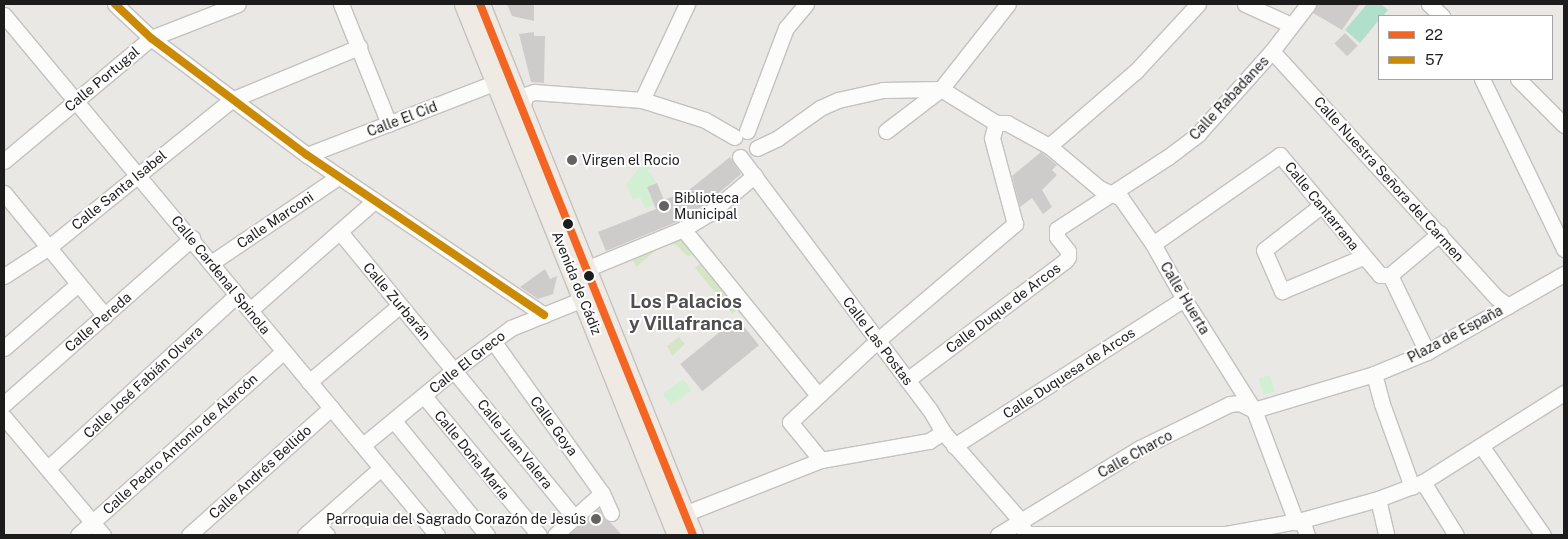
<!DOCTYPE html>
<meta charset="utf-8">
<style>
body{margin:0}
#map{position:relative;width:1568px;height:539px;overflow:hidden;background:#eae8e4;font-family:"Public Sans",sans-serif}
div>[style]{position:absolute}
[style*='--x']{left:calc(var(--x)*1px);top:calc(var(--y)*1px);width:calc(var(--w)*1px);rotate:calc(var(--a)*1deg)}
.grass>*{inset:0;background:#d6e6c4;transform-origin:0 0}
.park>*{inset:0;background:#d3efd3;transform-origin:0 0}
.pitch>*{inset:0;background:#b2dfcc}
.building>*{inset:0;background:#ceccca;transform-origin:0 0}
.roads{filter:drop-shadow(1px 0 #c3c2c0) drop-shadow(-1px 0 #c3c2c0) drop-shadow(0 1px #c3c2c0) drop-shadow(0 -1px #c3c2c0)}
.minor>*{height:15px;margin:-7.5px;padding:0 7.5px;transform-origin:7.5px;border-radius:7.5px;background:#fcfcfb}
.major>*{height:19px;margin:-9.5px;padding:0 9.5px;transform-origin:9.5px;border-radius:9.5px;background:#efeae3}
.bus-1>*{height:8px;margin:-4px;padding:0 4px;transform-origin:4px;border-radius:4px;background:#f26522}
.bus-2>*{height:8px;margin:-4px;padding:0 4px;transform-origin:4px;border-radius:4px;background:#cb8a06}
.dots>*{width:14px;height:14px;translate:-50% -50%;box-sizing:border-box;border:2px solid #fff;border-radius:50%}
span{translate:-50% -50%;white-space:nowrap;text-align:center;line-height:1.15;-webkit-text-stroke:4px #fff;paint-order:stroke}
.street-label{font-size:14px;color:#1c1c1c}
.poi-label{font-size:14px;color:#1c1c1c}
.left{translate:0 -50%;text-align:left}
.right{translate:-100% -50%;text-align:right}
.district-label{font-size:19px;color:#4f4f4f;font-weight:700}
.frame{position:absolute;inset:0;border:5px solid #1c1c1c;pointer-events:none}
.legend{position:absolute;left:1378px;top:15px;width:175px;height:65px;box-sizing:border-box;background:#fff;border:1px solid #a4a4a4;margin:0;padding:6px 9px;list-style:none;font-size:15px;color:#1c1c1c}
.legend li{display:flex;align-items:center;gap:10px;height:25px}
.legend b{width:25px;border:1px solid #a4a4a4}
</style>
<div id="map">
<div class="grass">
<i style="clip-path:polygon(682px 237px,695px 252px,688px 257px,676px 245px,668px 244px,665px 240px)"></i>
<i style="clip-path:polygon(655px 245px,659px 248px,636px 267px,631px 255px)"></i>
<i style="left:702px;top:262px;width:59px;height:9px;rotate:51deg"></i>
<i style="clip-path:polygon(679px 337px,685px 344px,672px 356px,667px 346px)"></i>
</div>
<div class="park">
<i style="clip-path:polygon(646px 159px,656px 165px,648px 170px,657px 183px,647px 187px,654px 205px,645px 208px,640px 197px,633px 199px,626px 184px)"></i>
<i style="left:1270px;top:375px;width:17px;height:12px;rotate:73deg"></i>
<i style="left:683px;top:379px;width:14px;height:25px;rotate:54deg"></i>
</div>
<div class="pitch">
<i style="clip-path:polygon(1367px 4px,1381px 4px,1388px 10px,1383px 16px,1379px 16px,1379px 20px,1360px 43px,1345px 30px)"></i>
</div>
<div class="building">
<i style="clip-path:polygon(507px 4px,534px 4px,534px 21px,512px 16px)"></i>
<i style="clip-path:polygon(1317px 4px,1360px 4px,1342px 30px,1313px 13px)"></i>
<i style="clip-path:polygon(534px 32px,534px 36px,545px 36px,544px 83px,531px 82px,519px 34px)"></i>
<i style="left:1345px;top:33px;width:18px;height:15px;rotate:45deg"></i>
<i style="clip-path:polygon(1041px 152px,1057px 165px,1052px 170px,1057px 175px,1042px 190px,1052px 207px,1043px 214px,1032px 198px,1020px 207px,1012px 176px)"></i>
<i style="clip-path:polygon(730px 157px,741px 174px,706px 204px,679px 221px,606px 251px,598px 232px,656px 209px,647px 187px,657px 183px,664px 200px,689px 190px)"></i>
<i style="clip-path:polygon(545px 269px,550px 279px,557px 276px,553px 294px,538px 299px,520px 287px)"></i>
<i style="left:737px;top:318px;width:35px;height:73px;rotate:51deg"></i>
<i style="clip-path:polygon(599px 509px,605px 520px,610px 522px,622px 535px,569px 535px)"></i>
</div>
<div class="roads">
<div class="minor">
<i style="--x:115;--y:4;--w:50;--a:43.4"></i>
<i style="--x:151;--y:38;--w:195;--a:36.9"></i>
<i style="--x:307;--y:155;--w:286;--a:34"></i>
<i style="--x:341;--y:4;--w:129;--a:68.2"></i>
<i style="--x:1245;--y:4;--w:51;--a:24.5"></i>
<i style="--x:1429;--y:4;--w:18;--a:43"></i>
<i style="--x:4;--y:15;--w:677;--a:50.22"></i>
<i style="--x:1272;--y:51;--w:333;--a:47.7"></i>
<i style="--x:1496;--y:297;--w:15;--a:37"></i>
<i style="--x:1482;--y:79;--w:189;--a:64.2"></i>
<i style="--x:1518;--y:79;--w:65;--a:45"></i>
<i style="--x:941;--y:89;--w:65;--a:31.7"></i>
<i style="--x:996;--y:123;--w:11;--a:0"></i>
<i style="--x:1007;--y:123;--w:48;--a:28.7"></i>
<i style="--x:1049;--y:146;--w:65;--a:40"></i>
<i style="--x:1099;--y:188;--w:24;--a:24"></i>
<i style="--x:1121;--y:198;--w:56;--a:55.2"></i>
<i style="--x:1153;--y:244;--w:63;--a:60.6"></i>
<i style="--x:1184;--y:299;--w:131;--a:57.8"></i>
<i style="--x:1254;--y:410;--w:120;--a:69.4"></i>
<i style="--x:642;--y:100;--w:106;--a:-64.9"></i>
<i style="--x:522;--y:107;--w:13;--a:-72"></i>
<i style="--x:526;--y:95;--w:9;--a:-21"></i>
<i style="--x:534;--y:92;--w:108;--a:4.2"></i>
<i style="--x:642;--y:100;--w:66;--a:17.6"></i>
<i style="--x:705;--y:120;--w:34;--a:30"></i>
<i style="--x:747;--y:131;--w:110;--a:-69.3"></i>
<i style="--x:786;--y:28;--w:31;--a:-50"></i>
<i style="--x:886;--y:131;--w:69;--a:-37.4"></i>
<i style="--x:941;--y:89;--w:108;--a:-51.8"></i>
<i style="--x:1049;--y:146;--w:115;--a:-40.8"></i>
<i style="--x:1136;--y:71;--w:91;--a:-47.2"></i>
<i style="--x:757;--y:148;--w:23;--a:-25"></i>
<i style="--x:778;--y:138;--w:52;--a:-35.5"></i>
<i style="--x:820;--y:108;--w:20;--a:-24"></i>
<i style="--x:838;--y:100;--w:46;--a:-12.5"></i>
<i style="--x:883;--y:90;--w:58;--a:-1"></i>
<i style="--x:307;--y:155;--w:203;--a:-21.1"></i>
<i style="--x:740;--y:157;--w:316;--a:53.1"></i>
<i style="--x:930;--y:410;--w:26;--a:59"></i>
<i style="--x:943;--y:432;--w:118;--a:48.8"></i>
<i style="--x:1021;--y:521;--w:15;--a:74"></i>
<i style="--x:4;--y:161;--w:192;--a:-39.9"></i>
<i style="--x:151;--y:38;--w:93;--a:-21.3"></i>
<i style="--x:4;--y:193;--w:159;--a:50.6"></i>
<i style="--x:1322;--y:205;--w:73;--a:142.2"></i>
<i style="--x:1264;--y:250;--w:45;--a:66.3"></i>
<i style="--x:1282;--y:291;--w:88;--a:-22.8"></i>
<i style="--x:683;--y:229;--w:213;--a:50.9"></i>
<i style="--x:340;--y:232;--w:370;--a:50.6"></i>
<i style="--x:1153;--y:244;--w:155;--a:-35"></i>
<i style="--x:1280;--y:155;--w:156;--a:50.2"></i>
<i style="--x:1380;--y:275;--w:10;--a:0"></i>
<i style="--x:211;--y:263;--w:153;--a:-34.1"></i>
<i style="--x:586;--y:269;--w:105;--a:-22.4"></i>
<i style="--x:683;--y:229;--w:33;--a:-31"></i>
<i style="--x:711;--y:212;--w:57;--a:-40.1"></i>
<i style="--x:4;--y:276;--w:54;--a:-32.8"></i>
<i style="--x:49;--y:247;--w:234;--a:-38.9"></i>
<i style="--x:231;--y:100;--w:139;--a:-22.5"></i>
<i style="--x:250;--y:310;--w:164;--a:-41.3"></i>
<i style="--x:493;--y:341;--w:187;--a:54.4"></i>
<i style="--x:602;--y:493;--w:22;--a:66"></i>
<i style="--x:4;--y:348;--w:98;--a:-40.9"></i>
<i style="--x:1427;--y:352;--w:85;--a:-115.7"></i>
<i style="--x:1390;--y:275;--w:65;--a:-40"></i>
<i style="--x:1374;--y:374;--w:31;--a:75"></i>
<i style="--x:1382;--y:404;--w:88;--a:70.1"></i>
<i style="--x:907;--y:380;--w:198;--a:-37"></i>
<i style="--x:1065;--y:261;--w:5;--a:-53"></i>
<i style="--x:1068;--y:257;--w:6;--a:-90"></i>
<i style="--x:1068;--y:251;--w:18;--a:-128"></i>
<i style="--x:1057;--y:237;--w:8;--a:-90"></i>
<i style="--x:1057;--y:229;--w:132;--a:-33"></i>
<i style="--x:1168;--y:157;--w:38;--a:-37"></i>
<i style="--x:1198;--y:134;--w:111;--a:-48.3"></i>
<i style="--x:1272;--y:51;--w:59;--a:-52.5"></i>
<i style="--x:309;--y:382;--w:119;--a:-40.2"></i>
<i style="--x:424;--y:396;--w:180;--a:50.4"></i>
<i style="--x:4;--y:404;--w:251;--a:-41.4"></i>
<i style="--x:1254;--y:410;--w:125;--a:-16.7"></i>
<i style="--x:1374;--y:374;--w:57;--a:-22.5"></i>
<i style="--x:1427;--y:352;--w:158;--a:-29.7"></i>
<i style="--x:4;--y:417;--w:154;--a:50"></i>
<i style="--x:394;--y:421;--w:147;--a:50.8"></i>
<i style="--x:363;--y:445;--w:118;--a:-39.5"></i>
<i style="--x:454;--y:370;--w:71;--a:-36.4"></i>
<i style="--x:511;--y:328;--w:78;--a:-21.9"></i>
<i style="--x:954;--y:446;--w:273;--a:-32.6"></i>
<i style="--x:1482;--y:447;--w:107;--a:55.3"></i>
<i style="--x:821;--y:460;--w:49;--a:-129.2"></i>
<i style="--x:790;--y:422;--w:120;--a:-43"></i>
<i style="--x:878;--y:340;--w:180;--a:-40.3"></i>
<i style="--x:1015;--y:224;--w:89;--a:-105"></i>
<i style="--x:992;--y:138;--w:16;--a:-75"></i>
<i style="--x:48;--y:468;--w:256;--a:-42.5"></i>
<i style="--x:1423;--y:482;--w:62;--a:58.1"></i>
<i style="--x:1378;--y:499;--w:37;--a:77"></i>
<i style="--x:1302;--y:520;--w:16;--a:72"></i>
<i style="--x:317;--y:524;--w:15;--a:48"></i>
<i style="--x:680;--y:524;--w:11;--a:-68"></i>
<i style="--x:684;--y:514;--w:147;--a:-21.5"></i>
<i style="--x:821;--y:460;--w:110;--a:-10"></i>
<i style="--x:929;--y:441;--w:17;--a:-33"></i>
<i style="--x:1025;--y:534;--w:201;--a:0"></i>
<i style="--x:1226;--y:534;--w:77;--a:-10.4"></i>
<i style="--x:1302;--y:520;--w:79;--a:-15.4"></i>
<i style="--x:1378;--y:499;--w:48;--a:-20.7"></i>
<i style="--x:1423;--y:482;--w:167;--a:-32.3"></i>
<i style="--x:78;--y:535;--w:275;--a:-41.8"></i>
<i style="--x:189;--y:535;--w:191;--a:-41.8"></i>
<i style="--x:305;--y:535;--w:101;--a:-41.4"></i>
<i style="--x:555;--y:535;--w:63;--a:-41.8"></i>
<i style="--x:998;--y:535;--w:167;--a:-31.5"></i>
<i style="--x:1140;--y:448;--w:100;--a:-26.1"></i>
<i style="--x:1230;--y:404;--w:10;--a:-6"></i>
<i style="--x:1240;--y:403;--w:16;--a:27"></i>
</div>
<div class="major">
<i style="--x:464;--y:4;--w:572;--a:68.14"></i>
<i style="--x:480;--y:4;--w:572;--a:68.14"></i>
</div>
</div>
<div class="bus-1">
<i style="--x:480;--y:4;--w:572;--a:68.14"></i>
</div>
<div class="bus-2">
<i style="--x:115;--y:4;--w:50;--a:43.4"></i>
<i style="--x:151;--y:38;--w:195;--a:36.9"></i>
<i style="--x:307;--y:155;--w:286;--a:34"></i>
</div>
<div class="dots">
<i style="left:572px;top:160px;background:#646362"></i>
<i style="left:664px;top:206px;background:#646362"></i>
<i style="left:568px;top:224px;background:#1c1c1c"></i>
<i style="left:589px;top:276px;background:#1c1c1c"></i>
<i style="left:596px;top:519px;background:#646362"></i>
</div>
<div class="street-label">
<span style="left:102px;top:79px;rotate:-40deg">Calle Portugal</span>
<span style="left:1229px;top:98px;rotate:-47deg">Calle Rabadanes</span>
<span style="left:402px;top:119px;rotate:-21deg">Calle El Cid</span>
<span style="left:1389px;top:179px;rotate:48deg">Calle Nuestra Señora del Carmen</span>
<span style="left:119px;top:190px;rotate:-39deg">Calle Santa Isabel</span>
<span style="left:1322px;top:206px;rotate:51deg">Calle Cantarrana</span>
<span style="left:275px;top:220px;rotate:-34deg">Calle Marconi</span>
<span style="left:221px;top:275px;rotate:51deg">Calle Cardenal Spinola</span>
<span style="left:577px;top:283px;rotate:68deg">Avenida de Cádiz</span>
<span style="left:1185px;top:298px;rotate:59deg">Calle Huerta</span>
<span style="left:397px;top:301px;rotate:50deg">Calle Zurbarán</span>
<span style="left:1003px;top:308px;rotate:-37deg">Calle Duque de Arcos</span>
<span style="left:98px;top:322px;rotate:-41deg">Calle Pereda</span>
<span style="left:1455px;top:334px;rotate:-28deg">Plaza de España</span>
<span style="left:878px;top:341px;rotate:53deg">Calle Las Postas</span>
<span style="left:467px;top:362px;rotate:-38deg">Calle El Greco</span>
<span style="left:1069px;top:373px;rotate:-33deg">Calle Duquesa de Arcos</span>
<span style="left:143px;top:382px;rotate:-43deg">Calle José Fabián Olvera</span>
<span style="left:554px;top:426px;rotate:54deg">Calle Goya</span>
<span style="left:180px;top:444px;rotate:-42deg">Calle Pedro Antonio de Alarcón</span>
<span style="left:515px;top:444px;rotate:51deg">Calle Juan Valera</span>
<span style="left:1135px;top:454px;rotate:-29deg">Calle Charco</span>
<span style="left:472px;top:455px;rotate:51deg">Calle Doña María</span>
<span style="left:260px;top:472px;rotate:-42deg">Calle Andrés Bellido</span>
</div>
<div class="poi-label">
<span class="left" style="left:582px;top:160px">Virgen el Rocio</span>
<span class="left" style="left:674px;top:206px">Biblioteca<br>Municipal</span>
<span class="right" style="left:586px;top:519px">Parroquia del Sagrado Corazón de Jesús</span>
</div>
<div class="district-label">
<span style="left:686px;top:313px">Los Palacios<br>y Villafranca</span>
</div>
<div class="frame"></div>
<ul class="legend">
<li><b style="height:6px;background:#f26522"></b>22</li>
<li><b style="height:6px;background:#cb8a06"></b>57</li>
</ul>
</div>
